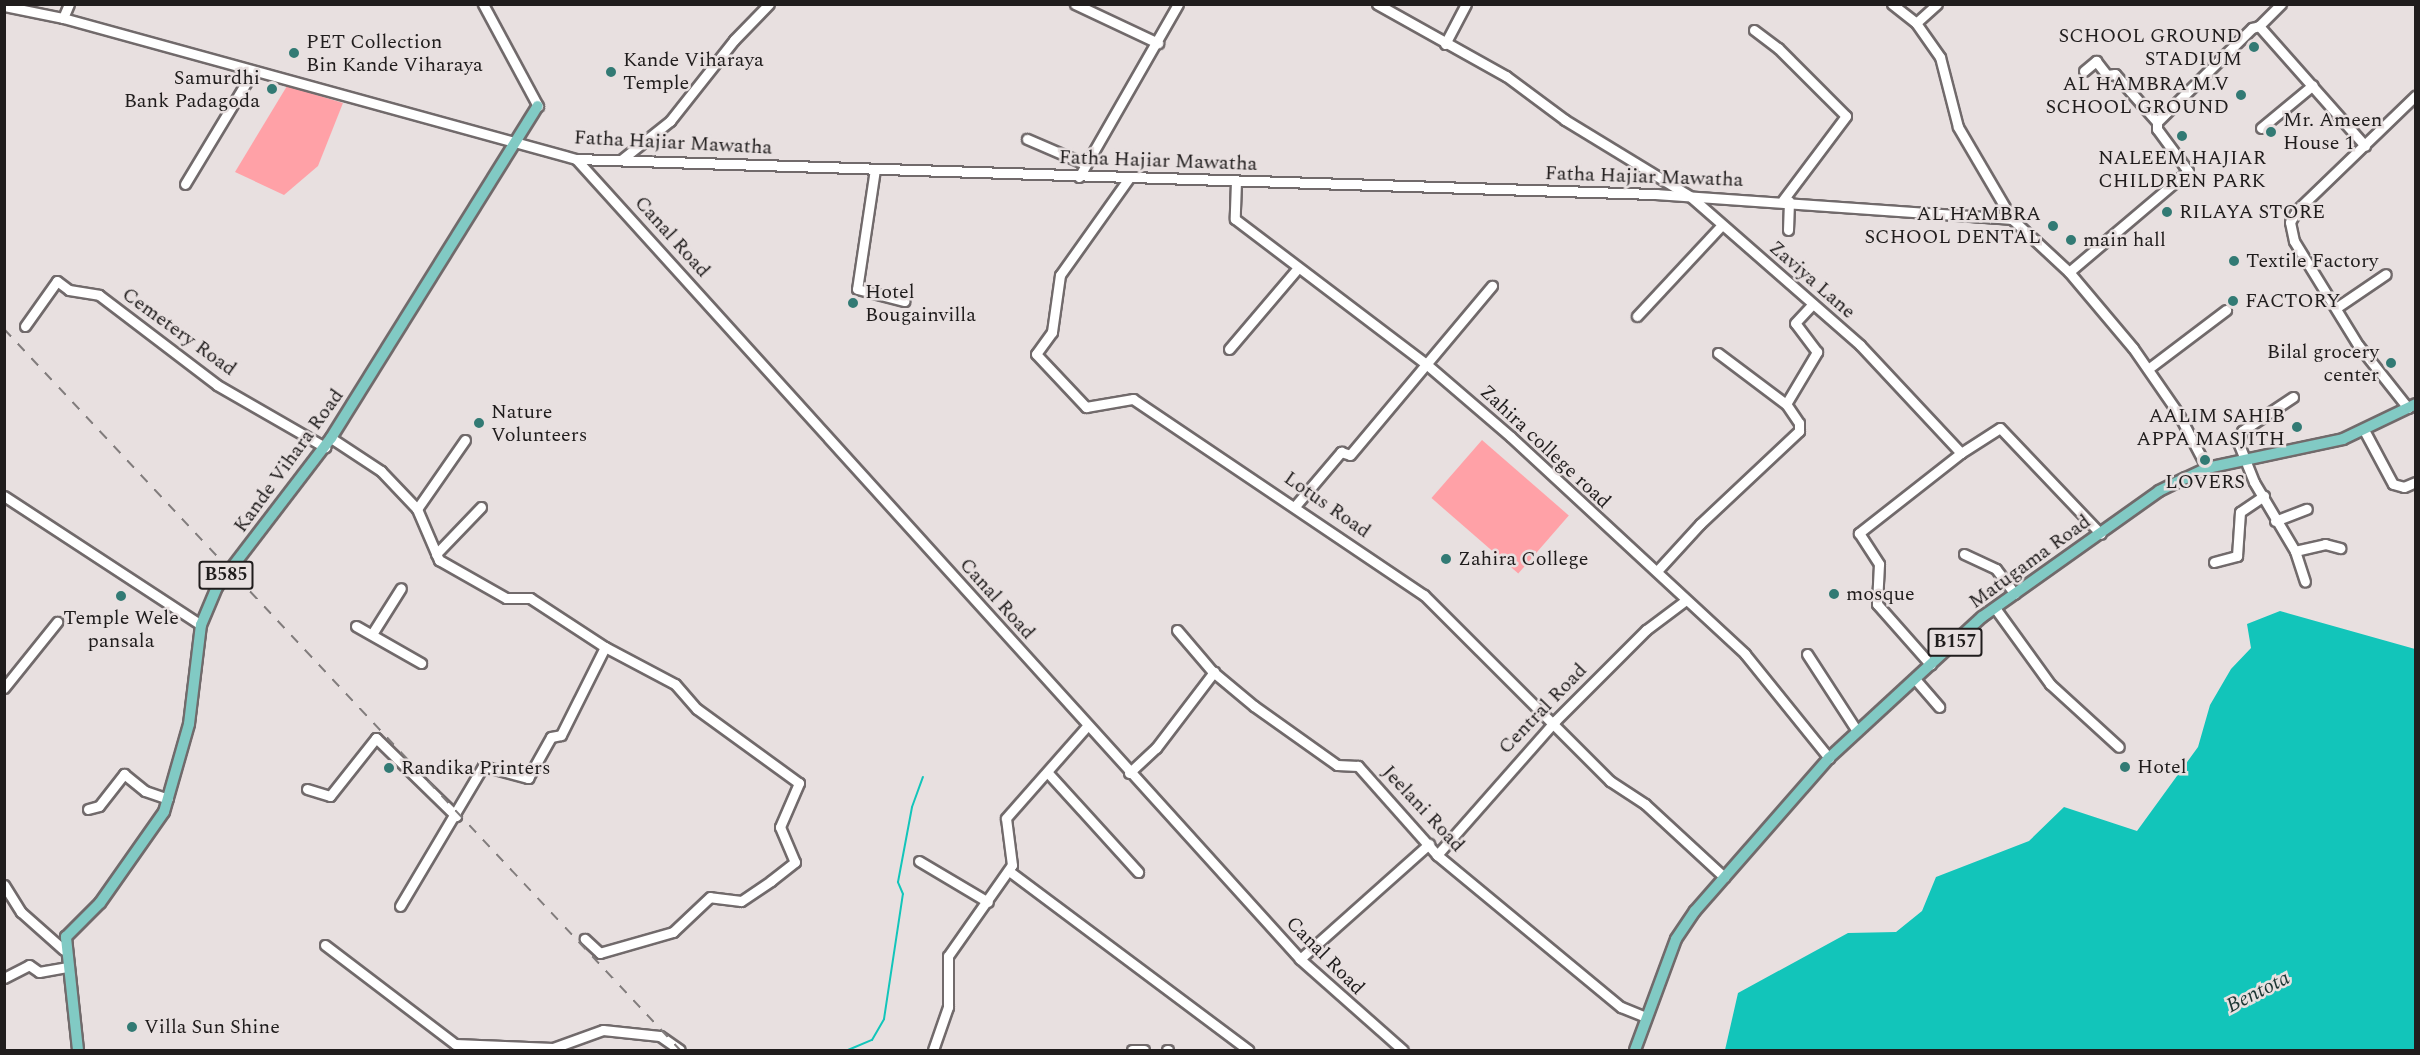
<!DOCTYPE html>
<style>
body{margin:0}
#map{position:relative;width:2420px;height:1055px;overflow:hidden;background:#e8e0e0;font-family:Spectral,serif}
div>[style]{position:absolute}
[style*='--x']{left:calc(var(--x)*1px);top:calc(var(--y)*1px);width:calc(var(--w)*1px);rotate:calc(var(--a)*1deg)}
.green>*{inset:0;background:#ffa1a7;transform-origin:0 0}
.water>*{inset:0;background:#12c5ba}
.stream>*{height:2px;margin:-1px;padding:0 1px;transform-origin:1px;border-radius:1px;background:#12c5ba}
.roads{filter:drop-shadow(2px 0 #716a6b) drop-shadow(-2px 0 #716a6b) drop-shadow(0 2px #716a6b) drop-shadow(0 -2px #716a6b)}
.minor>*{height:9px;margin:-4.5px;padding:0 4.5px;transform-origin:4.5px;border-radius:4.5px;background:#fff}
.major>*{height:10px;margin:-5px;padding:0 5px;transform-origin:5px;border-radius:5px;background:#81cac4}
.rail>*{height:2px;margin-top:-1px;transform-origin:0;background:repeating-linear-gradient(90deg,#817c7c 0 10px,transparent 0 20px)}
.dots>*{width:16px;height:16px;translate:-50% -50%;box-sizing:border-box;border:3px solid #e8e0e0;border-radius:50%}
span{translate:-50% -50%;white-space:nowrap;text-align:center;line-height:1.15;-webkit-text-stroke:5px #e8e0e0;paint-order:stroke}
.shield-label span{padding:2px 4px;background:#e8e0e0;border:2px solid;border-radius:4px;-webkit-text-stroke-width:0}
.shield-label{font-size:18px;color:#201d1d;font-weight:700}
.poi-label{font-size:20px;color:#201d1d}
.right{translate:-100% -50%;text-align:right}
.left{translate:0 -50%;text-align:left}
.street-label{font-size:20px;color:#201d1d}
.water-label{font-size:21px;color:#1d3633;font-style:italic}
.frame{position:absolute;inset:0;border:6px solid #201d1d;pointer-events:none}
</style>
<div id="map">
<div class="green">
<i style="clip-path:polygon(287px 86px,343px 103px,318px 166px,284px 195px,235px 172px)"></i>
<i style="left:1482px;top:440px;width:115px;height:77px;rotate:41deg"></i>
</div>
<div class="water">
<i style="clip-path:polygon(2280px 611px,2415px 649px,2415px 1050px,1725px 1050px,1738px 993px,1848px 933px,1896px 932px,1922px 911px,1936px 877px,2029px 841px,2064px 807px,2137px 831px,2198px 747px,2210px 705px,2231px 669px,2251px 648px,2247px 624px)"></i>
</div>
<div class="stream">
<i style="--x:795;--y:1050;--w:6;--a:0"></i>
<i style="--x:848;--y:1050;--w:26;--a:-23"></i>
<i style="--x:872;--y:1040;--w:24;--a:-60"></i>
<i style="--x:884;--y:1019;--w:126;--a:-81.4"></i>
<i style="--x:903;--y:894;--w:13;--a:-113"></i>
<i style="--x:898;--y:882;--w:76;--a:-79.4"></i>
<i style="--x:912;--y:807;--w:32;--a:-70"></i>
</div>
<div class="roads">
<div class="minor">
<i style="--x:483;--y:4;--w:116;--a:61.7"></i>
<i style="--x:1075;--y:4;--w:92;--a:25.2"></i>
<i style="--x:1377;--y:4;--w:148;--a:29.2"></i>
<i style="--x:1506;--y:76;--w:74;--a:36.7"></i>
<i style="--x:1565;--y:120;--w:148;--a:31.4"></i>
<i style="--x:1691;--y:197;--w:225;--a:41.2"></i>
<i style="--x:1860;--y:345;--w:148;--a:46.9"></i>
<i style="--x:1961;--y:453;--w:130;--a:141.9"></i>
<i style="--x:1859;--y:533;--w:37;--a:57"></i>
<i style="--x:1879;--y:564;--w:40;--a:92.9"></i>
<i style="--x:1877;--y:604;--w:81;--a:48.5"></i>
<i style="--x:1892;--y:4;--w:31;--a:38"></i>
<i style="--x:1916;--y:23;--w:42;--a:54.8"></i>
<i style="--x:1940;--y:57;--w:72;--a:75.6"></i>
<i style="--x:1958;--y:127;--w:107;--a:59.6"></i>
<i style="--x:4;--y:6;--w:60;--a:11.5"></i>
<i style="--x:63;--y:18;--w:532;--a:15.37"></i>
<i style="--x:576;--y:159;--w:1081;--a:1.86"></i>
<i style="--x:1656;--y:194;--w:357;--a:4"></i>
<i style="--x:2012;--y:219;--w:78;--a:42.9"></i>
<i style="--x:2069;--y:272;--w:99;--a:49.9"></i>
<i style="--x:2133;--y:348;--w:79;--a:55.3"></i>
<i style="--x:2178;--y:413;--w:62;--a:62.2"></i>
<i style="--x:63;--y:18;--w:15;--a:-67"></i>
<i style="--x:1916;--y:23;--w:28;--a:-42"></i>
<i style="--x:2259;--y:26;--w:31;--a:-45"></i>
<i style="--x:1754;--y:30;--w:30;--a:37"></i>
<i style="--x:1778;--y:48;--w:96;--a:45"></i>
<i style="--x:1846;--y:116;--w:105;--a:126.9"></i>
<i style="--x:1445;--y:44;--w:45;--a:-62.3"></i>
<i style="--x:2084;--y:71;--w:16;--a:-40"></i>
<i style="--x:2096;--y:61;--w:18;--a:52"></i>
<i style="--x:2107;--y:75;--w:8;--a:-7"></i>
<i style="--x:2115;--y:74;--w:64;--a:48.8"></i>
<i style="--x:2261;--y:128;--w:67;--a:-39.6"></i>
<i style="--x:1027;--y:139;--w:63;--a:23.3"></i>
<i style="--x:576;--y:159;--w:1079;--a:47.85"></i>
<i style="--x:1300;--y:959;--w:137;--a:41.5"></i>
<i style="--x:621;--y:160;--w:63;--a:-38.5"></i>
<i style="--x:670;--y:121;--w:103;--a:-51.7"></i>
<i style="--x:734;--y:40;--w:50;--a:-45.8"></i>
<i style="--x:875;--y:169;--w:121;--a:98.5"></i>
<i style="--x:857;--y:289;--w:49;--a:14.3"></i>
<i style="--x:1079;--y:177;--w:199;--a:-60.2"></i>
<i style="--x:1129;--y:178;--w:119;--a:125.4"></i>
<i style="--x:1060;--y:275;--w:58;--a:98"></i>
<i style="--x:1052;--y:332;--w:27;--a:126"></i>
<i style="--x:1036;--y:354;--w:73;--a:46.7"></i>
<i style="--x:1086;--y:407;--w:48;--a:-9.7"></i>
<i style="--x:1133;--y:399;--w:351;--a:34"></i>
<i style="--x:1424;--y:595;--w:263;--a:45"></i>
<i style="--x:1610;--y:781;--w:42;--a:33.3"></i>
<i style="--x:1645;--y:804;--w:108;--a:42.7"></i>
<i style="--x:1236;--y:181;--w:38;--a:92"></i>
<i style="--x:1235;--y:219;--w:238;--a:37.2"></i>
<i style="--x:1425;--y:363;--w:113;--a:40.7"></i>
<i style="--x:1511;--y:437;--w:319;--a:42.8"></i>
<i style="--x:1745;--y:654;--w:134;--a:51.1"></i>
<i style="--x:185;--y:184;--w:130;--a:-58.9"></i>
<i style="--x:1788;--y:230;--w:29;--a:-88"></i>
<i style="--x:2069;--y:272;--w:156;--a:-40.3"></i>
<i style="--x:2188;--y:171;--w:52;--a:-126.4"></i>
<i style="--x:2157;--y:129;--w:7;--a:-90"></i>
<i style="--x:2157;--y:122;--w:134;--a:-44.7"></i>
<i style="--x:2252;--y:28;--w:7;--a:-16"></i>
<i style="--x:2259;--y:26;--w:160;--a:48.5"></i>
<i style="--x:2336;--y:308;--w:60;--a:-34.2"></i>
<i style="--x:1637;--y:316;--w:123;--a:-47"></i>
<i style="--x:25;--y:326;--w:55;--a:-54.6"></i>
<i style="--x:57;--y:281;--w:15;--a:37"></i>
<i style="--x:69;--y:290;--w:30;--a:9"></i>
<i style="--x:99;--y:295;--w:148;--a:37.3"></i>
<i style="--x:217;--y:385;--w:125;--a:29.9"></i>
<i style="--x:1229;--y:349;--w:105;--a:-49.6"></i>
<i style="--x:1718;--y:353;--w:85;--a:36.9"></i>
<i style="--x:2148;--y:369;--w:98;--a:-37.1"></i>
<i style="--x:2293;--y:397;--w:61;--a:146.3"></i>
<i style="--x:2242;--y:431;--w:12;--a:110"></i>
<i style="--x:2238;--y:442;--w:43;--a:68.2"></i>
<i style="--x:2254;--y:482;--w:80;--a:59.3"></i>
<i style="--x:2295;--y:551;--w:31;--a:-13"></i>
<i style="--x:2325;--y:544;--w:16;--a:15"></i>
<i style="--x:2408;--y:408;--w:80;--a:-128.4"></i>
<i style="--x:2358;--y:345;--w:122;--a:-121.6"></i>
<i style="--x:2294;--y:241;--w:19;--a:-102"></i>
<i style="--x:2290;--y:222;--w:14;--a:-60"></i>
<i style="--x:2297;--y:210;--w:165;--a:-44"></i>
<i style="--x:2364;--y:430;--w:61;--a:61.8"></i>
<i style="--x:2393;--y:484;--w:11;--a:15"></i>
<i style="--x:2404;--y:487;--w:13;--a:-23"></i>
<i style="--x:331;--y:438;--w:60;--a:33.4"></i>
<i style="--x:381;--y:471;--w:52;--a:46.5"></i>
<i style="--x:417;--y:509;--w:84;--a:-55.2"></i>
<i style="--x:1961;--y:453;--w:46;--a:-32.7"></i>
<i style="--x:2000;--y:428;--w:146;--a:46.4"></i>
<i style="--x:4;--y:496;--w:235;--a:33.2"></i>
<i style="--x:1296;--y:505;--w:70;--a:-49.7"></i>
<i style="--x:1341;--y:452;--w:9;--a:18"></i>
<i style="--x:1350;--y:455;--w:221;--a:-50"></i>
<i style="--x:417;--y:509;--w:56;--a:66.7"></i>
<i style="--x:439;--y:560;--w:77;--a:29.6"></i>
<i style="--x:506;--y:598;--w:24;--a:0"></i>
<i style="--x:530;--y:598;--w:90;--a:33.2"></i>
<i style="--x:605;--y:647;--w:79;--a:27.9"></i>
<i style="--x:675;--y:684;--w:33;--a:49"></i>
<i style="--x:697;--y:709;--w:126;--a:36"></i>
<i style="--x:799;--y:783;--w:48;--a:113.4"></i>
<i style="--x:780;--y:827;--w:38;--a:67"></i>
<i style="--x:795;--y:862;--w:31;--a:142"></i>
<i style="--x:771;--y:881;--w:36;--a:146"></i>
<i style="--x:741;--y:901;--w:31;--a:-173"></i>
<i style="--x:710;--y:897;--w:51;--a:136.6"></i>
<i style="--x:673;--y:932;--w:76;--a:164"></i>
<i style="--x:600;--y:953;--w:21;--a:-137"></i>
<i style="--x:2275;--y:521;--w:34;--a:-21"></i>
<i style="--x:2295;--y:551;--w:32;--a:72"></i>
<i style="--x:436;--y:554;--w:65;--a:-46.2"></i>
<i style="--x:1964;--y:554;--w:35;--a:25"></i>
<i style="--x:1996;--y:569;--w:31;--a:53"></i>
<i style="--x:2214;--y:562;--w:24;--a:-15"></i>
<i style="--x:2237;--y:556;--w:44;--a:-86.1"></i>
<i style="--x:2240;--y:512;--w:29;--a:-34"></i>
<i style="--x:1657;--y:571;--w:64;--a:-47.5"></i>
<i style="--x:1700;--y:524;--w:136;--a:-43.2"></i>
<i style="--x:1799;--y:431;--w:8;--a:-90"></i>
<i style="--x:1799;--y:423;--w:23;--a:-124"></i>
<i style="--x:1786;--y:404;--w:61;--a:-59.2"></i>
<i style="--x:1817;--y:352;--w:36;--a:-127"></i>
<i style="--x:1795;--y:323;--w:26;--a:-47"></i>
<i style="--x:1995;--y:608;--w:94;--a:54.1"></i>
<i style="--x:2050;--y:684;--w:93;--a:42.4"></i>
<i style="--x:356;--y:626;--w:75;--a:29.6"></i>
<i style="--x:1177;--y:630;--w:54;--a:49.5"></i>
<i style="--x:1212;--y:671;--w:55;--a:39.8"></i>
<i style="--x:1254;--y:706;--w:102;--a:35.4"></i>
<i style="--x:1337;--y:765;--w:21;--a:3"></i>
<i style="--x:1358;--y:766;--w:119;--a:48.4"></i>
<i style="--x:1437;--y:855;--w:239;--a:39.6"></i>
<i style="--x:1621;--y:1007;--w:27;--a:22"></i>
<i style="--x:372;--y:634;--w:54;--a:-57.8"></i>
<i style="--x:1807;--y:654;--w:92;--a:57"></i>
<i style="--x:1915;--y:679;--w:37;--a:49"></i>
<i style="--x:4;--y:688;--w:85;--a:-51.2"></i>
<i style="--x:1048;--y:773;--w:134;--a:47.7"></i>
<i style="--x:1129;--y:773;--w:37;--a:-43"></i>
<i style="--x:1156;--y:748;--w:96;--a:-52.7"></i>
<i style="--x:307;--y:789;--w:24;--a:17"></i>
<i style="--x:330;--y:796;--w:74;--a:-51.6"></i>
<i style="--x:376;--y:738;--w:112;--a:44.3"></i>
<i style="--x:88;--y:809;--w:11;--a:-15"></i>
<i style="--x:99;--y:806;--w:41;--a:-52"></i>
<i style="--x:124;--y:774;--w:27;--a:39"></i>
<i style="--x:145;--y:791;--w:24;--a:19"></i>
<i style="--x:1437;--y:855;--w:179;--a:-48.6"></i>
<i style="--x:1555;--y:721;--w:129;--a:-45"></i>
<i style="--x:1646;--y:630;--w:50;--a:-36.9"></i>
<i style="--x:919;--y:861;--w:80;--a:30.7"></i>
<i style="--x:1009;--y:871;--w:299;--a:36.8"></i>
<i style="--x:4;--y:885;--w:32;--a:58"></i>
<i style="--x:21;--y:912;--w:57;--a:41.5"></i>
<i style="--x:400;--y:906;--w:163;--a:-59.3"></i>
<i style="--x:483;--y:766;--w:47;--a:14.9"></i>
<i style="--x:528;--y:778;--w:47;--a:-60.7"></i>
<i style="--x:551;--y:737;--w:10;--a:-11"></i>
<i style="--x:561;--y:735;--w:98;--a:-63.4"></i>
<i style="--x:325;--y:945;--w:163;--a:37.3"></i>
<i style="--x:455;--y:1044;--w:98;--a:2.3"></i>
<i style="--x:553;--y:1048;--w:53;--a:-19.8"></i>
<i style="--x:603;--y:1030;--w:57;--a:6"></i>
<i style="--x:660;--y:1036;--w:24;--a:35"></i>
<i style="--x:1300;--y:959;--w:173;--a:-41.7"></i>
<i style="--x:4;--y:978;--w:28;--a:-27"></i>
<i style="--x:29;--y:965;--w:12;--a:35"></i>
<i style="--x:39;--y:972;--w:28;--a:-10"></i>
<i style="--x:933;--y:1050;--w:46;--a:-70.8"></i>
<i style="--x:948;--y:1007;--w:51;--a:-90"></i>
<i style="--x:948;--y:956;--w:111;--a:-54.9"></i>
<i style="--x:1012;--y:865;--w:47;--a:-97.3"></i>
<i style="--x:1006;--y:818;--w:123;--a:-48.6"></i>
<i style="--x:1132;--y:1050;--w:12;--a:0"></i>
<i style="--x:1167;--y:1050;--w:1;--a:0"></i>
</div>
<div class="major">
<i style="--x:78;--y:1050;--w:114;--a:-96.1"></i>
<i style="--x:66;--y:937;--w:48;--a:-45"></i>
<i style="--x:100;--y:903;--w:111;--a:-54.9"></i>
<i style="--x:164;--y:812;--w:91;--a:-74.1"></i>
<i style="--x:189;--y:724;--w:100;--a:-83.1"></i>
<i style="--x:201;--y:625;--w:41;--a:-67.2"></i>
<i style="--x:217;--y:587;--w:188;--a:-52.6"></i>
<i style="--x:331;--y:438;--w:391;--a:-58.1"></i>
<i style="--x:1635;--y:1050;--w:118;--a:-69.7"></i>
<i style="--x:1676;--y:939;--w:34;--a:-56"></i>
<i style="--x:1695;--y:911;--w:203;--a:-48.8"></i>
<i style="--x:1829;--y:758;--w:208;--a:-42.7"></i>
<i style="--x:1982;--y:617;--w:217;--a:-35.4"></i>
<i style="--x:2159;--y:491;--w:30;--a:-26"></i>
<i style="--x:2186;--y:478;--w:23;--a:-25"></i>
<i style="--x:2207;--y:468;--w:139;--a:-12"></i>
<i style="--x:2343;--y:439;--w:81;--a:-25.6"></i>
</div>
</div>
<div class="rail">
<i style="--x:4;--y:329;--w:988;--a:46.84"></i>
</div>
<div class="dots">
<i style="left:2254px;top:47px;background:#327a74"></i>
<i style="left:294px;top:53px;background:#327a74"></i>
<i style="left:611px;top:72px;background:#327a74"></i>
<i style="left:272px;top:89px;background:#327a74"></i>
<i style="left:2241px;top:95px;background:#327a74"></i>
<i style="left:2271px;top:132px;background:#327a74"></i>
<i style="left:2182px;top:136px;background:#327a74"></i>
<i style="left:2167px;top:212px;background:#327a74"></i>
<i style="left:2053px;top:226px;background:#327a74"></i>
<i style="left:2071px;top:240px;background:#327a74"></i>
<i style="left:2234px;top:261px;background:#327a74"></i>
<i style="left:2233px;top:301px;background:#327a74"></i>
<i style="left:853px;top:303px;background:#327a74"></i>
<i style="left:2391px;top:363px;background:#327a74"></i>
<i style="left:479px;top:423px;background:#327a74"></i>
<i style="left:2297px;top:427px;background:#327a74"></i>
<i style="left:2205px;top:460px;background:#327a74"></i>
<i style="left:1446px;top:559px;background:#327a74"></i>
<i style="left:1834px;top:594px;background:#327a74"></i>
<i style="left:121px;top:596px;background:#327a74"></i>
<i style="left:2125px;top:767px;background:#327a74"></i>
<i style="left:389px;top:768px;background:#327a74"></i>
<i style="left:132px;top:1027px;background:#327a74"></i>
</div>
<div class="shield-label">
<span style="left:226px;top:575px">B585</span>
<span style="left:1955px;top:642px">B157</span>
</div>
<div class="poi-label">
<span class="right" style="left:2242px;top:48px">SCHOOL GROUND<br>STADIUM</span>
<span class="left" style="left:306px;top:54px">PET Collection<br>Bin Kande Viharaya</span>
<span class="left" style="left:623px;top:72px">Kande Viharaya<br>Temple</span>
<span class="right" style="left:260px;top:90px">Samurdhi<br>Bank Padagoda</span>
<span class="right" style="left:2229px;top:96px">AL HAMBRA M.V<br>SCHOOL GROUND</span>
<span class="left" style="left:2283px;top:132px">Mr. Ameen<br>House 1</span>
<span style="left:2182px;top:170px">NALEEM HAJIAR<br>CHILDREN PARK</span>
<span class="left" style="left:2179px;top:212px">RILAYA STORE</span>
<span class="right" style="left:2041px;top:226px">AL HAMBRA<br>SCHOOL DENTAL</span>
<span class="left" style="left:2083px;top:240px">main hall</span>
<span class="left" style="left:2246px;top:261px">Textile Factory</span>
<span class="left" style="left:865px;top:304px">Hotel<br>Bougainvilla</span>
<span class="left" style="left:2245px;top:301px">FACTORY</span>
<span class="right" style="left:2379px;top:364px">Bilal grocery<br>center</span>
<span class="left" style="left:491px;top:424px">Nature<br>Volunteers</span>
<span class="right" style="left:2285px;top:428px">AALIM SAHIB<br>APPA MASJITH</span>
<span style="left:2205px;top:482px">LOVERS</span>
<span class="left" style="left:1458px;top:559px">Zahira College</span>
<span class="left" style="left:1846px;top:594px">mosque</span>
<span style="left:121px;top:630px">Temple Wele<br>pansala</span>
<span class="left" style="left:2137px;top:767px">Hotel</span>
<span class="left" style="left:401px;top:768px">Randika Printers</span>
<span class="left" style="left:144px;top:1027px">Villa Sun Shine</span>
</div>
<div class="street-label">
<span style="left:673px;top:143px;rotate:3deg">Fatha Hajiar Mawatha</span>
<span style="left:1158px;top:161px;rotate:2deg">Fatha Hajiar Mawatha</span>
<span style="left:1644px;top:177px;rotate:2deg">Fatha Hajiar Mawatha</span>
<span style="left:672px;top:237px;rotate:48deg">Canal Road</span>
<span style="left:1812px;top:280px;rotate:41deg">Zaviya Lane</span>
<span style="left:179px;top:332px;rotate:36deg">Cemetery Road</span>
<span style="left:1545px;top:447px;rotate:43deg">Zahira college road</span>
<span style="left:289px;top:461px;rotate:-54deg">Kande Vihara Road</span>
<span style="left:1327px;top:505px;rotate:35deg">Lotus Road</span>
<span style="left:2030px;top:562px;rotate:-36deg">Matugama Road</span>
<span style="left:997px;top:599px;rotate:48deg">Canal Road</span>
<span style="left:1543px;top:709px;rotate:-46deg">Central Road</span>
<span style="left:1423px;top:809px;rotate:47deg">Jeelani Road</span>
<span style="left:1325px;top:956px;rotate:45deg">Canal Road</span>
</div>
<div class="water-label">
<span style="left:2258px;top:992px;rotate:-27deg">Bentota</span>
</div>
<div class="frame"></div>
</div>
